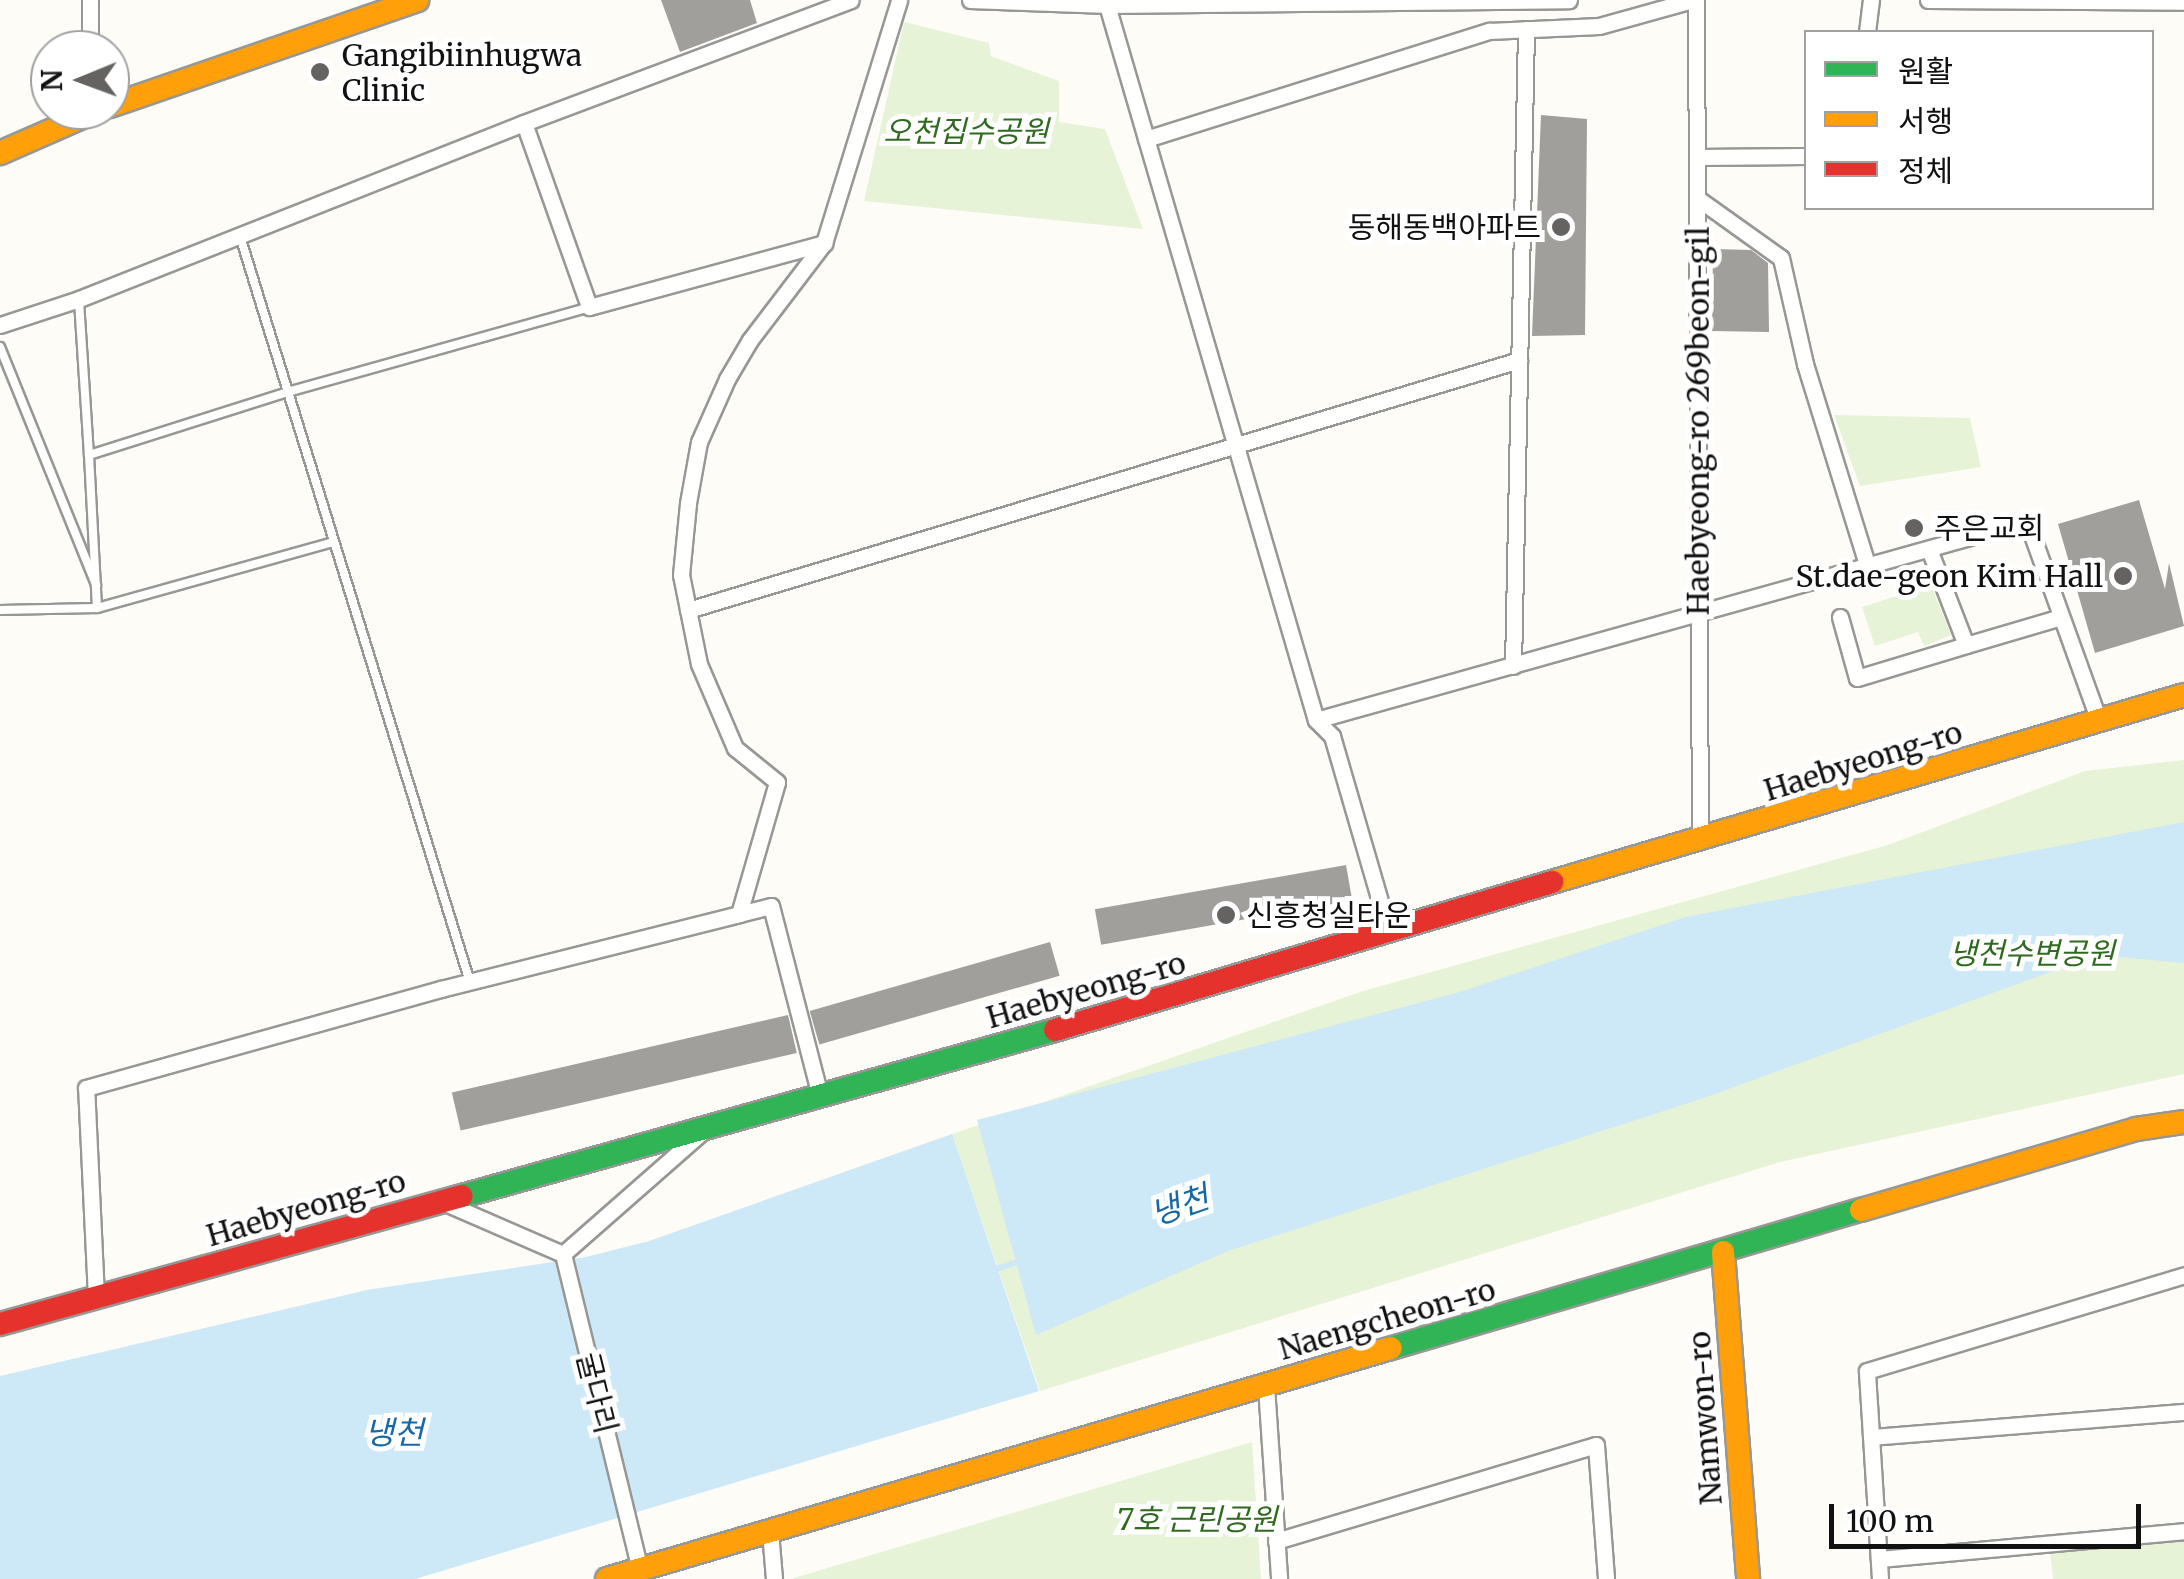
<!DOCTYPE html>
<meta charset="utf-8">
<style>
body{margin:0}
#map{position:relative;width:2184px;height:1579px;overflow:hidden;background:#fdfcf7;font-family:Merriweather,"Noto Sans KR",serif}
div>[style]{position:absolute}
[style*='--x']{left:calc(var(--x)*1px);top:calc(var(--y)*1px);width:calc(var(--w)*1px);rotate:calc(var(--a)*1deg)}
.green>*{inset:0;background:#e7f3d7}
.water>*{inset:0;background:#cde8f7}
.stream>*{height:6px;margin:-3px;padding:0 3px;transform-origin:3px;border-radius:3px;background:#cde8f7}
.building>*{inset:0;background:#a19f9c;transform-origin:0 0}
.roads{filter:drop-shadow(2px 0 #979795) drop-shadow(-2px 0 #979795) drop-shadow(0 2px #979795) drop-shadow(0 -2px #979795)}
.lane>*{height:8px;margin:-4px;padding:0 4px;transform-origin:4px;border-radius:4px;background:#fffffe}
.street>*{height:15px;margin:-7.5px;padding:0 7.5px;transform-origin:7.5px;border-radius:7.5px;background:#fffffe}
.fast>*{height:22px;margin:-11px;padding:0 11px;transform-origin:11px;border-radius:11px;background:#30b455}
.slow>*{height:22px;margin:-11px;padding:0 11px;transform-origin:11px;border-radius:11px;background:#ff9f0a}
.jam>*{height:22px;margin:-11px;padding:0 11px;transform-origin:11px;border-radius:11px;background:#e5322d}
.dots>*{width:28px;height:28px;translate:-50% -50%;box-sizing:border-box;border:5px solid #fff;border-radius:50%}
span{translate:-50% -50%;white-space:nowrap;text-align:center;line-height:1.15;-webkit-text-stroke:10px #fff;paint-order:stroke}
.poi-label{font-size:30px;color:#111}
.left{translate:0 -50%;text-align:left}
.right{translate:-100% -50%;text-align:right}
.park-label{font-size:30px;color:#2f6b1f;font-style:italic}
.street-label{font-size:30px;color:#111}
.water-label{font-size:32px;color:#1768a6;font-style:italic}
.legend{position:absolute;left:1804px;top:30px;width:350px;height:180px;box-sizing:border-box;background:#fff;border:2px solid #a0a0a0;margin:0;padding:12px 18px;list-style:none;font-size:30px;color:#111}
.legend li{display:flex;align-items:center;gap:20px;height:50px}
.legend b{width:50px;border:2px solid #a0a0a0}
.north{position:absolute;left:30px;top:30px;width:100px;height:100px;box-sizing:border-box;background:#fff;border:2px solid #a0a0a0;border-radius:50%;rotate:269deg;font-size:28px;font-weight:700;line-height:40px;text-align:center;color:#111}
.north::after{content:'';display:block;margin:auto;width:35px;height:45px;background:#646362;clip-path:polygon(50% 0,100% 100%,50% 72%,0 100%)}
.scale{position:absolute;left:1829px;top:1504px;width:312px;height:45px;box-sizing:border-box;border:5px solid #111;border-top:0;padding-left:12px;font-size:30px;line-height:35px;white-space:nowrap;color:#111;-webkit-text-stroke:8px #fff;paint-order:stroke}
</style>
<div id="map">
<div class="green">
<i style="clip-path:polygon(904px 22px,989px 43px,991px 56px,1059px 81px,1059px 122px,1105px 129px,1143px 229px,864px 201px)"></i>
<i style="clip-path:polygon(1834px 415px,1970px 418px,1981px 467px,1860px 486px)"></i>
<i style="clip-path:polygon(1931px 585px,1951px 635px,1924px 646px,1918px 632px,1875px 646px,1862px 607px)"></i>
<i style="clip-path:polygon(2184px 760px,2184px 1074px,1780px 1162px,1040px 1391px,952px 1134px,1363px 991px,1888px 845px,2085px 771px)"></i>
<i style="clip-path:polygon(1252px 1442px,1261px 1579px,794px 1579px,794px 1578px)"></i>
<i style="clip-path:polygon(2184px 1540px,2184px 1579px,2053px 1579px,2050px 1550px)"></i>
</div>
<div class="water">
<i style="clip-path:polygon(2184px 822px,2184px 963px,2097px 955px,1701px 1099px,1228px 1251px,1036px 1335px,977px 1120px,1460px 992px,1686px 917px)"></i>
<i style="clip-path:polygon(952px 1134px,1039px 1391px,415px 1579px,0 1579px,0 1376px,367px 1290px,586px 1257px,649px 1241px)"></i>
</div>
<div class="stream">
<i style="--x:993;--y:1270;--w:33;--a:-18"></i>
</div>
<div class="building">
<i style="clip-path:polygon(661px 0,750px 0,757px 23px,680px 52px)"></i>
<i style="clip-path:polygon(1541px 115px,1587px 119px,1585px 335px,1532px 336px)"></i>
<i style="clip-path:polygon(1713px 249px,1751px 250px,1768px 263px,1769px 332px,1712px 331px)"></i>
<i style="clip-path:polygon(2139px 500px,2165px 589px,2169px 563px,2184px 626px,2095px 653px,2058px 524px)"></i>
<i style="left:1346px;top:865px;width:36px;height:255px;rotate:80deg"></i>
<i style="left:1050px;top:942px;width:35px;height:250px;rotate:74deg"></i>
<i style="left:788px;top:1015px;width:39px;height:345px;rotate:77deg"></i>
</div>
<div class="roads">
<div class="lane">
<i style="--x:239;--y:233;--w:784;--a:72.86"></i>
<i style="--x:79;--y:301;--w:154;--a:86.3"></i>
<i style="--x:89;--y:455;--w:212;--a:-17.6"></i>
<i style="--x:291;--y:391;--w:310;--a:-15.7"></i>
<i style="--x:0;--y:347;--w:257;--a:68"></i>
<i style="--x:89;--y:455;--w:153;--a:87"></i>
<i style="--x:0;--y:610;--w:97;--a:-1.2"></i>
<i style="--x:97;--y:608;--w:246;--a:-15.6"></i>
</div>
<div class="street">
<i style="--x:970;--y:0;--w:137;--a:2.1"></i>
<i style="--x:1107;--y:5;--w:745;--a:73.71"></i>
<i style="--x:1316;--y:720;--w:738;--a:-15.64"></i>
<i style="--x:2027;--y:521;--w:213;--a:70.2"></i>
<i style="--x:1106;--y:0;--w:5;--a:79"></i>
<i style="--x:1107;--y:5;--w:462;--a:-0.6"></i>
<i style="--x:1696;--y:0;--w:841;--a:89.73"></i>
<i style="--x:1928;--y:0;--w:256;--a:0.4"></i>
<i style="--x:1867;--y:32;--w:32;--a:-83"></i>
<i style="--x:90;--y:50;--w:50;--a:-90"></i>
<i style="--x:524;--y:123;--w:195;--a:70.5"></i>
<i style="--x:589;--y:307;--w:244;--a:-15.2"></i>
<i style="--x:1146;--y:139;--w:360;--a:-17.5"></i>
<i style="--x:1489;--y:31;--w:110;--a:-2.6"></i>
<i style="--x:1599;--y:26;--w:97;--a:-15.6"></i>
<i style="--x:1697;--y:157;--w:109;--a:-0.5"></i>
<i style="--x:1697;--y:198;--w:103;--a:35.5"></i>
<i style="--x:1781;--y:258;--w:109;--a:77.2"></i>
<i style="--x:1805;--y:364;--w:213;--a:72.8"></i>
<i style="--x:0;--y:325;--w:83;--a:-18.2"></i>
<i style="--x:79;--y:299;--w:479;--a:-21.6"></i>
<i style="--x:524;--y:123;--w:349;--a:-20.6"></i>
<i style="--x:688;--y:610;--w:868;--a:-16.74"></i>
<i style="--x:1840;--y:617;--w:63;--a:74.4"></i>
<i style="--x:1857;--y:678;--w:114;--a:-16.8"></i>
<i style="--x:1966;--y:645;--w:103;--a:-111.1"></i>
<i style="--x:1966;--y:645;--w:99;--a:-16.4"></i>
<i style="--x:1513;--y:666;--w:637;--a:-88.83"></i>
<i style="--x:1316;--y:720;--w:23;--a:45"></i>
<i style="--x:1332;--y:736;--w:204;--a:73.8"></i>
<i style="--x:739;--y:914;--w:33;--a:-14"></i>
<i style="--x:771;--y:906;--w:196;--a:75.5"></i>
<i style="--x:441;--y:1201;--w:133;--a:23.5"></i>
<i style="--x:563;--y:1254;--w:324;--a:76.3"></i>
<i style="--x:563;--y:1254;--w:186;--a:-41.3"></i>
<i style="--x:96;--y:1297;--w:209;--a:-92.7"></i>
<i style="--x:86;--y:1088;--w:369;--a:-15.6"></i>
<i style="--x:441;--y:989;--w:307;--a:-14.1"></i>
<i style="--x:739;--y:914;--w:137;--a:-73.9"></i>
<i style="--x:777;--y:782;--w:54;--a:-141"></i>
<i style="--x:735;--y:748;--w:91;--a:-113.2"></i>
<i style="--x:699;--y:664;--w:91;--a:-101.4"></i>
<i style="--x:681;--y:575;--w:72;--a:-84.4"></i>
<i style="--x:688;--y:503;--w:62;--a:-79.8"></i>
<i style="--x:699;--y:442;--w:69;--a:-66"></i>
<i style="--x:727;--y:379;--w:45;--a:-59.5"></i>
<i style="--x:750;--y:340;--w:122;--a:-52.7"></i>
<i style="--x:824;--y:243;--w:254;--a:-72.8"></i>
<i style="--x:1266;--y:1386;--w:193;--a:86.1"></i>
<i style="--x:1871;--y:1437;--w:314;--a:-4.6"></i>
<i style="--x:770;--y:1531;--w:48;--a:85.2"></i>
<i style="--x:1276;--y:1541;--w:334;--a:-16.7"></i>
<i style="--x:1596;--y:1445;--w:134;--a:85.7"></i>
<i style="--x:1879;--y:1559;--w:306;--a:-5.2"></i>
<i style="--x:1880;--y:1579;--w:208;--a:-93.6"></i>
<i style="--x:1867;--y:1371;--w:331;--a:-16.8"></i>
</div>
<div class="fast">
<i style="--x:462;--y:1196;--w:616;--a:-15.64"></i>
<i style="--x:1391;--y:1348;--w:490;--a:-16.4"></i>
</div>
<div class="slow">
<i style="--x:110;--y:106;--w:325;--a:-19"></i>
<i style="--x:0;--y:153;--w:107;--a:-23.7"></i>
<i style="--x:1552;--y:882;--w:659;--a:-16.48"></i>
<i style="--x:1861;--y:1210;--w:287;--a:-16.4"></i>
<i style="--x:2136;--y:1129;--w:49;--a:-8.3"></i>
<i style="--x:1723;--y:1252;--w:328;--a:85.6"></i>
<i style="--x:607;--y:1579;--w:817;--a:-16.42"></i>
</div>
<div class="jam">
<i style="--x:1055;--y:1030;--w:519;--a:-16.58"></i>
<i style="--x:0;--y:1324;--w:479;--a:-15.5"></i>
</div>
</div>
<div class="dots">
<i style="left:320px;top:72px;background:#646362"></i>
<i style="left:1561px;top:227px;background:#646362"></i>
<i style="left:1914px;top:528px;background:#646362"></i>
<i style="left:2123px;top:576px;background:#646362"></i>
<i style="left:1226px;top:915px;background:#646362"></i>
</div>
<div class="poi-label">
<span class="left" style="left:342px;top:72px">Gangibiinhugwa<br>Clinic</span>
<span class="right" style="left:1541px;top:227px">동해동백아파트</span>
<span class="left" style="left:1934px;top:528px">주은교회</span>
<span class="right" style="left:2103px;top:576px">St.dae-geon Kim Hall</span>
<span class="left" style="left:1246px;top:915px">신흥청실타운</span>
</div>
<div class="park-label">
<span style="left:966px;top:131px">오천집수공원</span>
<span style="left:2032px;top:953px">냉천수변공원</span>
<span style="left:1197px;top:1519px">7호 근린공원</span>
</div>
<div class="street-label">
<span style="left:1698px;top:421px;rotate:-90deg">Haebyeong-ro 269beon-gil</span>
<span style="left:1863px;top:761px;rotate:-17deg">Haebyeong-ro</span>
<span style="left:1086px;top:990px;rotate:-16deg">Haebyeong-ro</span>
<span style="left:306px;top:1208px;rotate:-16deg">Haebyeong-ro</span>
<span style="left:1387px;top:1319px;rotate:-16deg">Naengcheon-ro</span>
<span style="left:597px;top:1393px;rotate:76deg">굴다리</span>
<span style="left:1705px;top:1418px;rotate:-94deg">Namwon-ro</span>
</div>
<div class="water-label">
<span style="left:1180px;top:1206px;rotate:-19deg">냉천</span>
<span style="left:394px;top:1433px">냉천</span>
</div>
<ul class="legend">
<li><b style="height:12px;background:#30b455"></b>원활</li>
<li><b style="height:12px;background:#ff9f0a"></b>서행</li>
<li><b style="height:12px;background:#e5322d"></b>정체</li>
</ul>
<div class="north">N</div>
<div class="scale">100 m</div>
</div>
